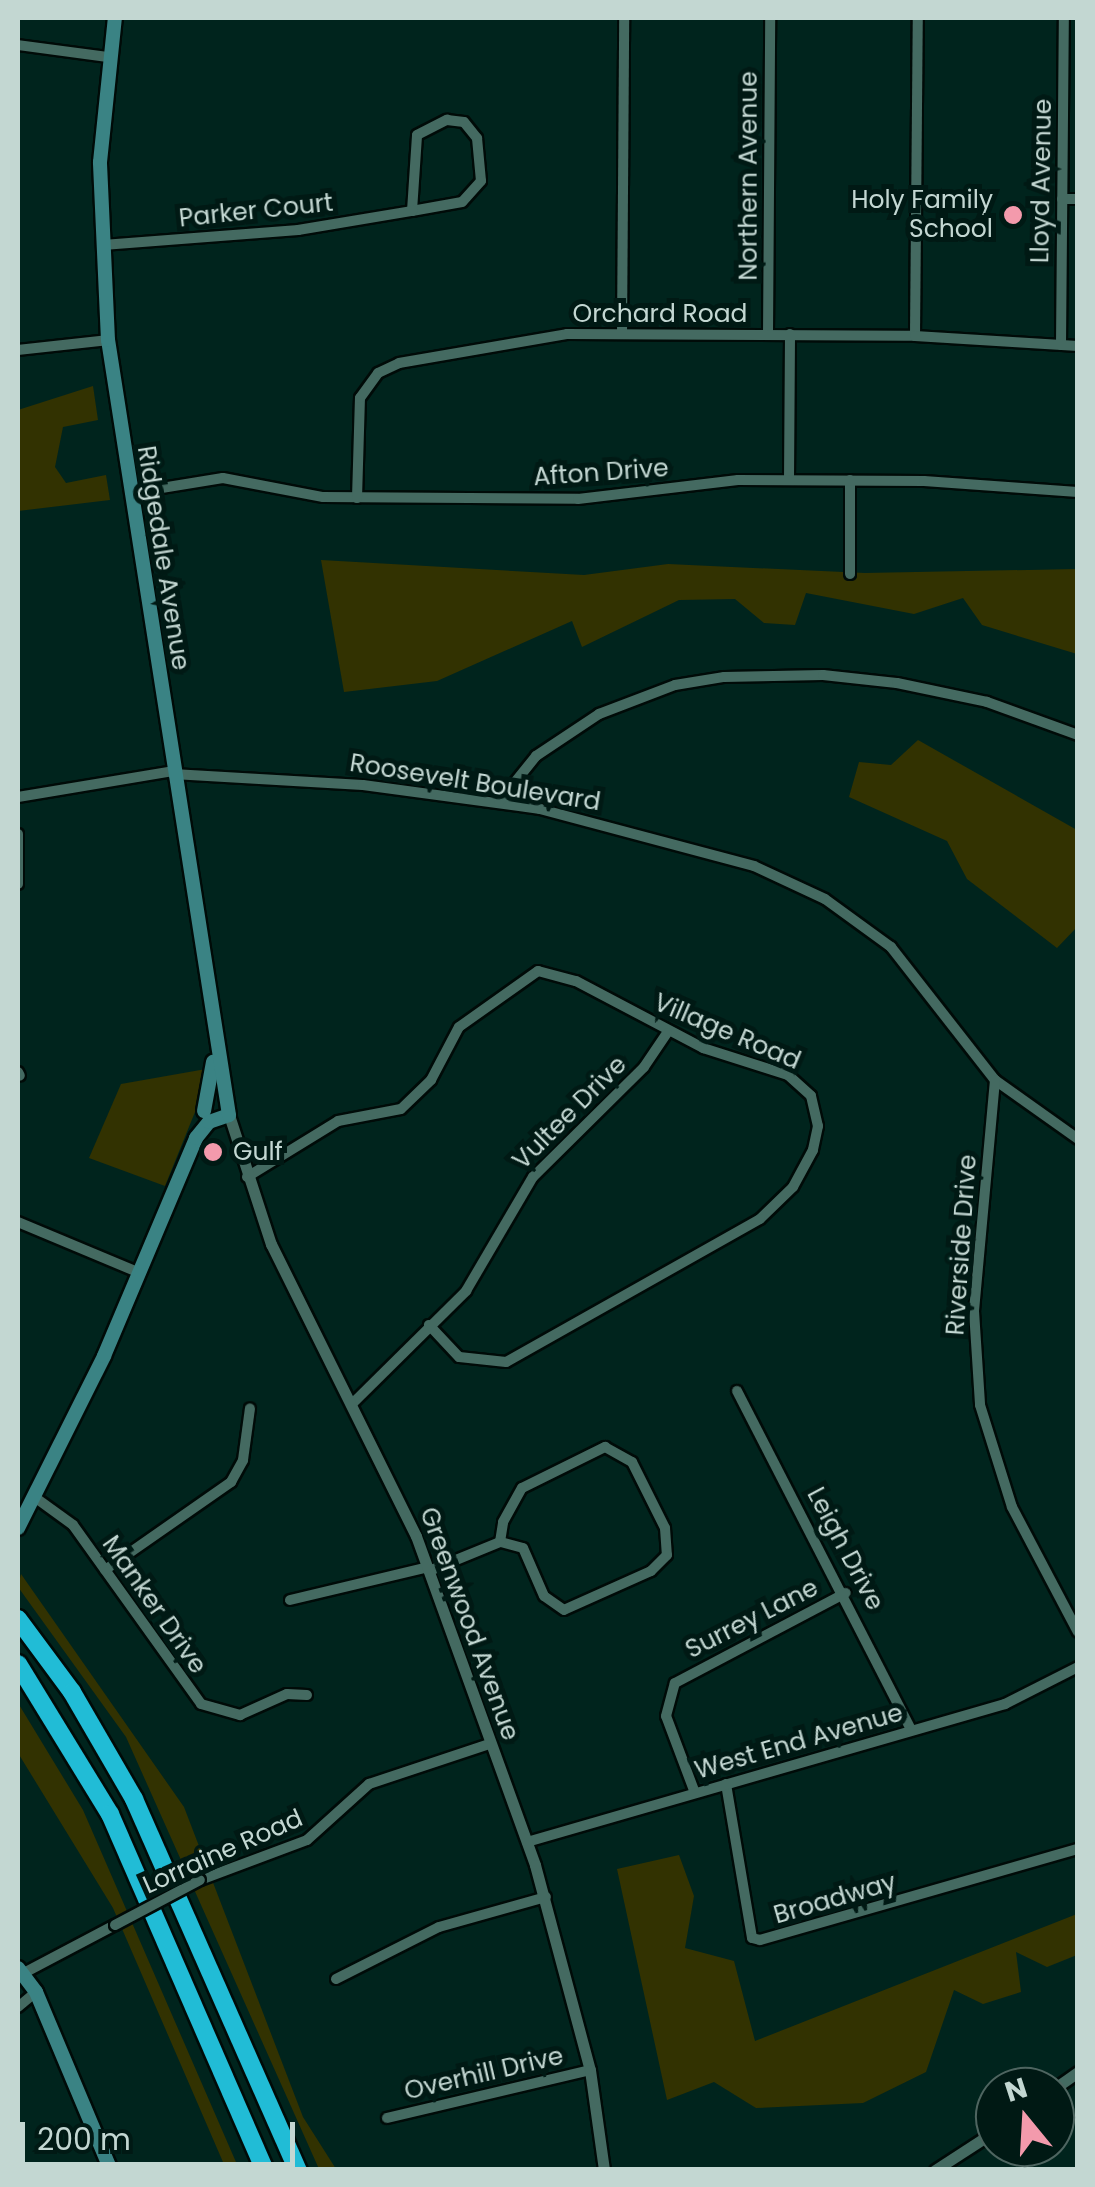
<!DOCTYPE html>
<style>
body{margin:0}
#map{position:relative;width:1095px;height:2187px;overflow:hidden;background:#00241d;font-family:Poppins,sans-serif}
div>[style]{position:absolute}
[style*='--x']{left:calc(var(--x)*1px);top:calc(var(--y)*1px);width:calc(var(--w)*1px);rotate:calc(var(--a)*1deg)}
.green>*{inset:0;background:#323201}
.roads{filter:drop-shadow(2px 0 #000b08) drop-shadow(-2px 0 #000b08) drop-shadow(0 2px #000b08) drop-shadow(0 -2px #000b08)}
.minor>*{height:10px;margin:-5px;padding:0 5px;transform-origin:5px;border-radius:5px;background:#446a61}
.tertiary>*{height:11px;margin:-5.5px;padding:0 5.5px;transform-origin:5.5px;border-radius:5.5px;background:#446a61}
.secondary>*{height:14px;margin:-7px;padding:0 7px;transform-origin:7px;border-radius:7px;background:#3a8384}
.motorway>*{height:18px;margin:-9px;padding:0 9px;transform-origin:9px;border-radius:9px;background:#21bcd6}
.bridges{filter:drop-shadow(2px 0 #000b08) drop-shadow(-2px 0 #000b08) drop-shadow(0 2px #000b08) drop-shadow(0 -2px #000b08)}
.minor-bridge>*{height:10px;margin:-5px;padding:0 5px;transform-origin:5px;border-radius:5px;background:#446a61}
.dots>*{width:28px;height:28px;translate:-50% -50%;box-sizing:border-box;border:5px solid #001914;border-radius:50%}
span{translate:-50% -50%;white-space:nowrap;text-align:center;line-height:1.15;-webkit-text-stroke:10px #001914;paint-order:stroke}
.street-label{font-size:25px;color:#c3d7d2}
.poi-label{font-size:25px;color:#c3d7d2}
.right{translate:-100% -50%;text-align:right}
.left{translate:0 -50%;text-align:left}
.frame{position:absolute;inset:0;border:20px solid #c3d7d2;pointer-events:none}
.north{position:absolute;left:975px;top:2067px;width:100px;height:100px;box-sizing:border-box;background:#001914;border:2px solid #4e6560;border-radius:50%;rotate:342deg;font-size:28px;font-weight:700;line-height:40px;text-align:center;color:#c3d7d2}
.north::after{content:'';display:block;margin:auto;width:35px;height:45px;background:#f39aac;clip-path:polygon(50% 0,100% 100%,50% 72%,0 100%)}
.scale{position:absolute;left:20px;top:2122px;width:275px;height:45px;box-sizing:border-box;border:5px solid #c3d7d2;border-top:0;padding-left:12px;font-size:30px;line-height:35px;white-space:nowrap;color:#c3d7d2;-webkit-text-stroke:8px #001914;paint-order:stroke}
</style>
<div id="map">
<div class="green">
<i style="clip-path:polygon(93px 386px,98px 420px,63px 427px,55px 467px,66px 483px,106px 475px,110px 500px,18px 511px,18px 410px)"></i>
<i style="clip-path:polygon(321px 560px,584px 575px,668px 564px,865px 573px,1077px 569px,1077px 654px,982px 625px,963px 598px,914px 614px,806px 593px,795px 625px,764px 623px,735px 599px,679px 600px,582px 647px,572px 621px,437px 681px,344px 692px)"></i>
<i style="clip-path:polygon(918px 740px,1077px 830px,1077px 927px,1057px 948px,967px 879px,947px 841px,849px 797px,859px 762px,891px 765px)"></i>
<i style="clip-path:polygon(206px 1069px,208px 1080px,165px 1186px,89px 1158px,121px 1084px)"></i>
<i style="clip-path:polygon(21px 1574px,184px 1807px,303px 2117px,336px 2169px,319px 2169px,126px 1737px,18px 1587px)"></i>
<i style="clip-path:polygon(18px 1703px,83px 1810px,239px 2169px,226px 2169px,113px 1908px,18px 1753px)"></i>
<i style="clip-path:polygon(679px 1855px,694px 1896px,685px 1948px,734px 1961px,755px 2041px,1077px 1914px,1077px 1955px,1047px 1967px,1016px 1952px,1021px 1992px,983px 2004px,954px 1990px,926px 2072px,863px 2103px,756px 2108px,714px 2082px,667px 2100px,617px 1869px)"></i>
</div>
<div class="roads">
<div class="minor">
<i style="--x:18;--y:45;--w:91;--a:7.6"></i>
<i style="--x:447;--y:120;--w:17;--a:7"></i>
<i style="--x:464;--y:122;--w:21;--a:51"></i>
<i style="--x:477;--y:138;--w:43;--a:84.7"></i>
<i style="--x:481;--y:181;--w:28;--a:132"></i>
<i style="--x:462;--y:202;--w:51;--a:169.8"></i>
<i style="--x:412;--y:211;--w:76;--a:-86.2"></i>
<i style="--x:417;--y:135;--w:34;--a:-27"></i>
<i style="--x:1062;--y:199;--w:16;--a:0"></i>
<i style="--x:103;--y:245;--w:196;--a:-4.4"></i>
<i style="--x:298;--y:230;--w:116;--a:-9.5"></i>
<i style="--x:622;--y:333;--w:315;--a:-89.6"></i>
<i style="--x:768;--y:334;--w:316;--a:-89.6"></i>
<i style="--x:915;--y:336;--w:318;--a:-89.5"></i>
<i style="--x:1061;--y:345;--w:327;--a:-89.5"></i>
<i style="--x:18;--y:350;--w:91;--a:-6.3"></i>
<i style="--x:789;--y:480;--w:146;--a:-89.6"></i>
<i style="--x:850;--y:480;--w:94;--a:90"></i>
<i style="--x:131;--y:493;--w:93;--a:-9.3"></i>
<i style="--x:223;--y:478;--w:102;--a:10.8"></i>
<i style="--x:323;--y:497;--w:255;--a:0.4"></i>
<i style="--x:578;--y:499;--w:161;--a:-6.8"></i>
<i style="--x:738;--y:480;--w:186;--a:0.3"></i>
<i style="--x:924;--y:481;--w:154;--a:4.1"></i>
<i style="--x:357;--y:498;--w:100;--a:-88.3"></i>
<i style="--x:360;--y:398;--w:31;--a:-54"></i>
<i style="--x:378;--y:373;--w:23;--a:-25"></i>
<i style="--x:399;--y:363;--w:170;--a:-9.8"></i>
<i style="--x:567;--y:334;--w:348;--a:0.3"></i>
<i style="--x:915;--y:336;--w:163;--a:3.5"></i>
<i style="--x:173;--y:774;--w:190;--a:3.3"></i>
<i style="--x:363;--y:785;--w:179;--a:7.7"></i>
<i style="--x:540;--y:809;--w:221;--a:14.9"></i>
<i style="--x:754;--y:866;--w:78;--a:24.9"></i>
<i style="--x:825;--y:899;--w:82;--a:36"></i>
<i style="--x:891;--y:947;--w:169;--a:52"></i>
<i style="--x:995;--y:1080;--w:102;--a:35.4"></i>
<i style="--x:18;--y:797;--w:157;--a:-9.5"></i>
<i style="--x:499;--y:802;--w:59;--a:-51.2"></i>
<i style="--x:536;--y:756;--w:76;--a:-33.7"></i>
<i style="--x:599;--y:714;--w:81;--a:-20.9"></i>
<i style="--x:675;--y:685;--w:50;--a:-9.3"></i>
<i style="--x:724;--y:677;--w:99;--a:-1.2"></i>
<i style="--x:823;--y:675;--w:74;--a:6.2"></i>
<i style="--x:897;--y:683;--w:92;--a:11.9"></i>
<i style="--x:987;--y:702;--w:97;--a:19.9"></i>
<i style="--x:18;--y:834;--w:50;--a:90"></i>
<i style="--x:18;--y:1072;--w:4;--a:63"></i>
<i style="--x:995;--y:1080;--w:232;--a:95.2"></i>
<i style="--x:974;--y:1311;--w:94;--a:86.3"></i>
<i style="--x:980;--y:1405;--w:107;--a:72.6"></i>
<i style="--x:1012;--y:1507;--w:141;--a:62.2"></i>
<i style="--x:247;--y:1177;--w:107;--a:-31.6"></i>
<i style="--x:338;--y:1121;--w:64;--a:-10.8"></i>
<i style="--x:401;--y:1109;--w:42;--a:-44"></i>
<i style="--x:431;--y:1080;--w:60;--a:-62.2"></i>
<i style="--x:459;--y:1027;--w:97;--a:-35.3"></i>
<i style="--x:538;--y:971;--w:39;--a:15"></i>
<i style="--x:576;--y:981;--w:144;--a:27.8"></i>
<i style="--x:703;--y:1048;--w:89;--a:17.6"></i>
<i style="--x:788;--y:1075;--w:31;--a:42"></i>
<i style="--x:811;--y:1096;--w:31;--a:77"></i>
<i style="--x:818;--y:1126;--w:25;--a:102"></i>
<i style="--x:813;--y:1150;--w:42;--a:118.4"></i>
<i style="--x:793;--y:1187;--w:46;--a:135.9"></i>
<i style="--x:760;--y:1219;--w:291;--a:150.6"></i>
<i style="--x:506;--y:1362;--w:47;--a:-173.9"></i>
<i style="--x:459;--y:1357;--w:44;--a:-133.2"></i>
<i style="--x:18;--y:1222;--w:132;--a:22.7"></i>
<i style="--x:737;--y:1391;--w:381;--a:62.8"></i>
<i style="--x:352;--y:1404;--w:161;--a:-44.7"></i>
<i style="--x:466;--y:1291;--w:132;--a:-59.6"></i>
<i style="--x:533;--y:1177;--w:156;--a:-44.7"></i>
<i style="--x:644;--y:1067;--w:41;--a:-55.9"></i>
<i style="--x:605;--y:1447;--w:31;--a:29"></i>
<i style="--x:632;--y:1462;--w:74;--a:63.4"></i>
<i style="--x:665;--y:1528;--w:27;--a:86"></i>
<i style="--x:667;--y:1555;--w:23;--a:135"></i>
<i style="--x:651;--y:1571;--w:95;--a:155.9"></i>
<i style="--x:564;--y:1610;--w:24;--a:-145"></i>
<i style="--x:544;--y:1596;--w:52;--a:-113.6"></i>
<i style="--x:523;--y:1548;--w:24;--a:-165"></i>
<i style="--x:500;--y:1542;--w:20;--a:-81"></i>
<i style="--x:503;--y:1522;--w:39;--a:-61"></i>
<i style="--x:522;--y:1488;--w:93;--a:-26.3"></i>
<i style="--x:33;--y:1496;--w:49;--a:35.9"></i>
<i style="--x:73;--y:1525;--w:220;--a:54.4"></i>
<i style="--x:201;--y:1704;--w:41;--a:15.8"></i>
<i style="--x:240;--y:1715;--w:51;--a:-24.1"></i>
<i style="--x:287;--y:1694;--w:20;--a:3"></i>
<i style="--x:105;--y:1570;--w:154;--a:-34.9"></i>
<i style="--x:231;--y:1482;--w:25;--a:-61"></i>
<i style="--x:243;--y:1460;--w:52;--a:-82.3"></i>
<i style="--x:429;--y:1571;--w:77;--a:-22.2"></i>
<i style="--x:290;--y:1600;--w:142;--a:-13.4"></i>
<i style="--x:726;--y:1784;--w:156;--a:80.4"></i>
<i style="--x:752;--y:1938;--w:8;--a:14"></i>
<i style="--x:760;--y:1940;--w:331;--a:-16"></i>
<i style="--x:695;--y:1793;--w:82;--a:-110.6"></i>
<i style="--x:666;--y:1716;--w:34;--a:-75"></i>
<i style="--x:675;--y:1683;--w:193;--a:-27.8"></i>
<i style="--x:527;--y:1842;--w:498;--a:-16.1"></i>
<i style="--x:1005;--y:1704;--w:82;--a:-26.9"></i>
<i style="--x:200;--y:1880;--w:114;--a:-20.5"></i>
<i style="--x:307;--y:1840;--w:84;--a:-42.1"></i>
<i style="--x:369;--y:1784;--w:126;--a:-18.4"></i>
<i style="--x:22;--y:1974;--w:105;--a:-27.8"></i>
<i style="--x:336;--y:1979;--w:115;--a:-26.8"></i>
<i style="--x:439;--y:1927;--w:111;--a:-15.7"></i>
<i style="--x:18;--y:2007;--w:23;--a:-40"></i>
<i style="--x:387;--y:2118;--w:209;--a:-13.3"></i>
</div>
<div class="tertiary">
<i style="--x:229;--y:1115;--w:136;--a:72"></i>
<i style="--x:271;--y:1244;--w:326;--a:63.6"></i>
<i style="--x:416;--y:1536;--w:350;--a:70.1"></i>
<i style="--x:535;--y:1865;--w:212;--a:75"></i>
<i style="--x:590;--y:2070;--w:101;--a:82"></i>
<i style="--x:1055;--y:2088;--w:28;--a:-35"></i>
<i style="--x:935;--y:2170;--w:72;--a:-33"></i>
</div>
<div class="secondary">
<i style="--x:204;--y:1111;--w:50;--a:-79.6"></i>
<i style="--x:18;--y:1528;--w:192;--a:-63.4"></i>
<i style="--x:104;--y:1356;--w:237;--a:-67.1"></i>
<i style="--x:196;--y:1138;--w:21;--a:-51"></i>
<i style="--x:209;--y:1122;--w:21;--a:-19"></i>
<i style="--x:229;--y:1115;--w:784;--a:-98.87"></i>
<i style="--x:108;--y:340;--w:178;--a:-92.6"></i>
<i style="--x:100;--y:162;--w:145;--a:-84.1"></i>
<i style="--x:18;--y:1968;--w:30;--a:53"></i>
<i style="--x:36;--y:1992;--w:193;--a:67.2"></i>
</div>
<div class="motorway">
<i style="--x:18;--y:1619;--w:91;--a:53.5"></i>
<i style="--x:72;--y:1692;--w:124;--a:59.9"></i>
<i style="--x:134;--y:1799;--w:406;--a:66.2"></i>
<i style="--x:18;--y:1664;--w:176;--a:58.5"></i>
<i style="--x:110;--y:1814;--w:388;--a:66.5"></i>
</div>
</div>
<div class="bridges">
<div class="minor-bridge">
<i style="--x:115;--y:1925;--w:96;--a:-27.9"></i>
</div>
</div>
<div class="dots">
<i style="left:1013px;top:215px;background:#f39aac"></i>
<i style="left:213px;top:1152px;background:#f39aac"></i>
</div>
<div class="street-label">
<span style="left:749px;top:176px;rotate:-90deg">Northern Avenue</span>
<span style="left:1042px;top:181px;rotate:-89deg">Lloyd Avenue</span>
<span style="left:256px;top:211px;rotate:-6deg">Parker Court</span>
<span style="left:660px;top:314px">Orchard Road</span>
<span style="left:601px;top:473px;rotate:-4deg">Afton Drive</span>
<span style="left:163px;top:558px;rotate:81deg">Ridgedale Avenue</span>
<span style="left:475px;top:783px;rotate:9deg">Roosevelt Boulevard</span>
<span style="left:727px;top:1032px;rotate:23deg">Village Road</span>
<span style="left:570px;top:1113px;rotate:-45deg">Vultee Drive</span>
<span style="left:962px;top:1245px;rotate:-86deg">Riverside Drive</span>
<span style="left:845px;top:1549px;rotate:62deg">Leigh Drive</span>
<span style="left:154px;top:1605px;rotate:55deg">Manker Drive</span>
<span style="left:752px;top:1619px;rotate:-27deg">Surrey Lane</span>
<span style="left:469px;top:1624px;rotate:70deg">Greenwood Avenue</span>
<span style="left:799px;top:1742px;rotate:-16deg">West End Avenue</span>
<span style="left:223px;top:1852px;rotate:-24deg">Lorraine Road</span>
<span style="left:835px;top:1899px;rotate:-16deg">Broadway</span>
<span style="left:484px;top:2074px;rotate:-13deg">Overhill Drive</span>
</div>
<div class="poi-label">
<span class="right" style="left:993px;top:215px">Holy Family<br>School</span>
<span class="left" style="left:233px;top:1152px">Gulf</span>
</div>
<div class="frame"></div>
<div class="north">N</div>
<div class="scale">200 m</div>
</div>
